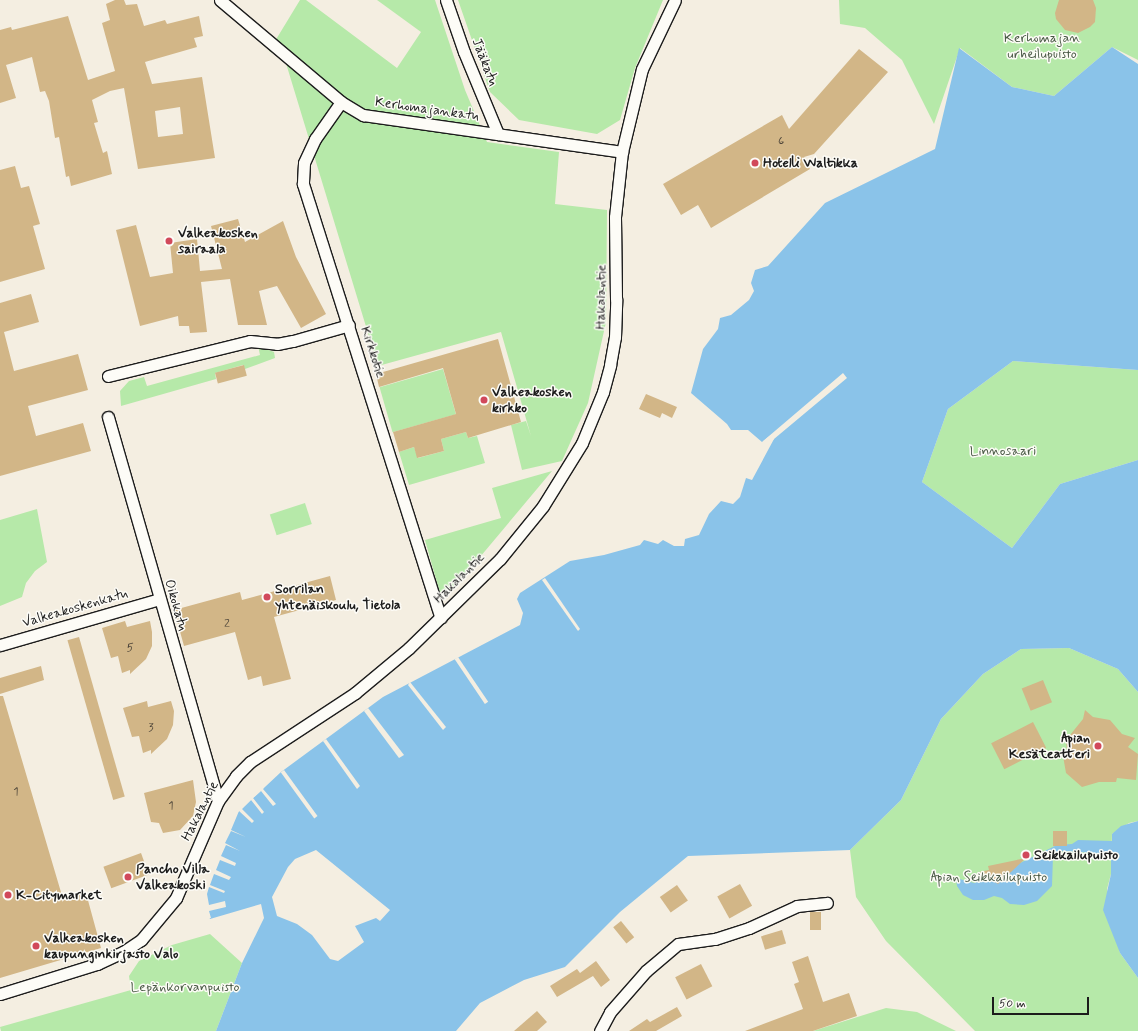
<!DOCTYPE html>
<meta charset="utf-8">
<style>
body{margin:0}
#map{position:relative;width:1138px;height:1031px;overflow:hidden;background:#f4eee1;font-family:Mynerve,sans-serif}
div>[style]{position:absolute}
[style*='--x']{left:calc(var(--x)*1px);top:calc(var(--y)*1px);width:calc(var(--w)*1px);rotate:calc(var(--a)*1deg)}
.green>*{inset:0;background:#b6e9a9;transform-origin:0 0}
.water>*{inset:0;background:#8ac3e9}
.pier>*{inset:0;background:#f4eee1;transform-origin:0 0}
.building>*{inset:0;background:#d2b687;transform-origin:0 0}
.roads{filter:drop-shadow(1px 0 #1c1c1c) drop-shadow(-1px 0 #1c1c1c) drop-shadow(0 1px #1c1c1c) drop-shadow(0 -1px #1c1c1c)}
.minor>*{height:11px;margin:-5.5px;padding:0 5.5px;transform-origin:5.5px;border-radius:5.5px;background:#fdfcf7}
.dots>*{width:11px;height:11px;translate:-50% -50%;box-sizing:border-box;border:2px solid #fdfcf7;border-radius:50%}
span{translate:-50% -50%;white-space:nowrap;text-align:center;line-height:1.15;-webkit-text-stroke:3px #fdfcf7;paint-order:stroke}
.number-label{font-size:12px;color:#4a4237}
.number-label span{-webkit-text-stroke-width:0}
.park-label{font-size:14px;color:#4a5a46}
.street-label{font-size:14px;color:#1c1c1c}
.poi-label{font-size:14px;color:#1c1c1c;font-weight:700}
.left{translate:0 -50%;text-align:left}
.right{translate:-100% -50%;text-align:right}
.scale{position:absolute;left:992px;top:997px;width:97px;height:18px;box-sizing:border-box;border:2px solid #1c1c1c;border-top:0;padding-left:5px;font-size:12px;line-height:14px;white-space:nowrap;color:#1c1c1c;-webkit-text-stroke:3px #fdfcf7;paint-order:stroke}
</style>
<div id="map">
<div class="green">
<i style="clip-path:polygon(300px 0,306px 0,397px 68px,421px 32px,377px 0,435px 0,465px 90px,487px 142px,559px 152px,555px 204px,607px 210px,606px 322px,588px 403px,562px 461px,522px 470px,511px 425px,526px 421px,531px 436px,501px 332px,378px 366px,285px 60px,269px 51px)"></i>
<i style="clip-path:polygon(458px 0,663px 0,635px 68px,620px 120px,597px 134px,519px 120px,490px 92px)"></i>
<i style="clip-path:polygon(839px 0,1138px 0,1138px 60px,1112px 47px,1054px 96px,1012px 87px,960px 48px,934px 124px,902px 60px,865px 28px,840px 24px)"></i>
<i style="clip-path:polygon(258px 346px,274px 352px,275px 358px,245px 369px,243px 365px,215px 373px,216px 379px,121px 406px,120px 391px,129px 381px,144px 377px,147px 386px,260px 355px)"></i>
<i style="clip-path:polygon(1013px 361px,1138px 370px,1138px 460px,1060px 484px,1012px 548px,922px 482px,948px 409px)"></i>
<i style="left:443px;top:369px;width:47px;height:66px;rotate:74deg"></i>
<i style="clip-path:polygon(466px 432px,468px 438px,477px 436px,485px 463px,409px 485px,399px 452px,414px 447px,418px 458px,444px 451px,441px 439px)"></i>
<i style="clip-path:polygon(552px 471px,449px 594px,444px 596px,439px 590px,425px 540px,501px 518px,492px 488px)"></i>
<i style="left:305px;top:503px;width:22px;height:37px;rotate:72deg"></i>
<i style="clip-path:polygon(37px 509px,47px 562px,35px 571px,26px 583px,22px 597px,0 606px,0 520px)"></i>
<i style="clip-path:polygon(1069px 648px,1118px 669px,1138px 692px,1138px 821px,1129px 823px,1112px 834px,1111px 874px,1107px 889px,1120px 953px,1138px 978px,1138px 1031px,975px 1031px,886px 941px,856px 897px,850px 850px,901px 800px,941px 719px,983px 674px,1021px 649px)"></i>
<i style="clip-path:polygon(210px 934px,242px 963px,216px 1031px,1px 1031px,0 1027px,131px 990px,129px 976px,139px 961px,172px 945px)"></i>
<i style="clip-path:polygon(886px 1008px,917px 1012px,956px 1031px,813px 1031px)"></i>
</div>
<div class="water">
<i style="clip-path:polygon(evenodd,1112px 47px,1138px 64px,1138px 370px,1013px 361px,948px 409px,922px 482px,1012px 548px,1060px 484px,1138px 460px,1138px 692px,1118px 669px,1069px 648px,1021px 649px,983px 674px,941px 719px,901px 800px,850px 850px,688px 856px,620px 912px,565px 967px,524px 980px,480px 1003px,456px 1031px,216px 1031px,242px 963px,264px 918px,261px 904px,210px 919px,205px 904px,205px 893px,236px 814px,281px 772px,383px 697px,520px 625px,523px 613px,517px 599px,520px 593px,570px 561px,604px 555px,640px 545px,644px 540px,658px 544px,663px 540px,674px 546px,684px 546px,685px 539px,699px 535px,709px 514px,721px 501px,733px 504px,740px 497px,746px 478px,752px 480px,774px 439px,772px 434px,762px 442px,748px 430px,731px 430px,727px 424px,691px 393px,703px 349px,718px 329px,720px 318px,731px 315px,749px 300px,754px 291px,751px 283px,755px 270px,768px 266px,825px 203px,935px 149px,959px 48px,1012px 87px,1054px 96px,1112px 47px,316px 850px,390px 910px,380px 921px,376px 918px,355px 926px,364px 942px,338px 961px,330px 959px,312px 935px,297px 924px,277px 916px,272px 897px,288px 867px,295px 859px,316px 850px)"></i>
<i style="clip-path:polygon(1138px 821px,1138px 978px,1120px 953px,1103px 910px,1111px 874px,1111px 854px,1063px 851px,1053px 856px,1052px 886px,1037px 901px,1024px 905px,1010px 904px,1002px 898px,994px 896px,984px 900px,973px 900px,963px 895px,957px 886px,956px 878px,974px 883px,989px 878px,1057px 845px,1072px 844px,1078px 840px,1112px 841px,1112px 834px,1121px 826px)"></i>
</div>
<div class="pier">
<i style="clip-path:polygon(843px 373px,847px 378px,774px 439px,771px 442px,772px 437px,762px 442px)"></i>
<i style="clip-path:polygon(545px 578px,580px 629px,578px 631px,542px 580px)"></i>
<i style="left:458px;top:657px;width:54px;height:4px;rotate:56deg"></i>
<i style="clip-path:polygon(410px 682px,446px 727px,443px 730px,408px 685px)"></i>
<i style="clip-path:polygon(368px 708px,404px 755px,399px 758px,364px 711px)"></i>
<i style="clip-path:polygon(326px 739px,360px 786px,357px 789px,323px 741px)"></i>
<i style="left:284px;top:770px;width:57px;height:4px;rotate:54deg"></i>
<i style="clip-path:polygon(267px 783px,263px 789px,276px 804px,273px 806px,261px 791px,253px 798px,264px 812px,262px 814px,251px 800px,242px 809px,254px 821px,252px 823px,239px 811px,231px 830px,246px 837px,231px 831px,225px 843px,240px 851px,226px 845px,221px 856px,236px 863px,235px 866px,220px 860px,216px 870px,231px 877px,229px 880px,214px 874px,210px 885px,225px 891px,224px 893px,209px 887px,207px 894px,209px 905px,225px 901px,226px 907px,209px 911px,211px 918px,209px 918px,203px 904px,204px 892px,235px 812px)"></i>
</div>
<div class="building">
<i style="clip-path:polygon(evenodd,115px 0,124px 0,126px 5px,137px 4px,144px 26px,165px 20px,167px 24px,199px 16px,203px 36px,194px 38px,197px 47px,145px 62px,152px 84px,202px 77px,215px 158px,138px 169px,124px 88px,110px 91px,92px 100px,98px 122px,94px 123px,103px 153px,107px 151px,112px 174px,71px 186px,69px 176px,66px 177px,59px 137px,55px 138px,49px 101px,45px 91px,40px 92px,32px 57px,6px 65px,16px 98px,0 103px,0 30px,11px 27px,12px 30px,68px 16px,88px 80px,115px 71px,102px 23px,110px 20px,106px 4px,115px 0,180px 107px,183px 134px,158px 137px,155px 111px,180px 107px)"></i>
<i style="clip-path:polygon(1059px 0,1093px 0,1096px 8px,1095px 22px,1090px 27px,1078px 33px,1065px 30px,1056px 19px,1055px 13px)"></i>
<i style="clip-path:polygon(859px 49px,888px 72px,814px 154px,804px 157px,810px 169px,711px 228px,698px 205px,681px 215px,663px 184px,782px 115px,789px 129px)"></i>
<i style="clip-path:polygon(15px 166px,21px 188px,29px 186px,40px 224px,33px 226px,45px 269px,0 282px,0 170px)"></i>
<i style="clip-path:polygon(238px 219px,245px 242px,283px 221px,296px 257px,326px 314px,301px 328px,277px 286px,259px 291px,267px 325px,238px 325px,230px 279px,201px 282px,207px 332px,190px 333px,189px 326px,179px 326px,178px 316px,140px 326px,116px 230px,136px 225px,150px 277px,173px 273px,170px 243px,197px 239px,200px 271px,222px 269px,211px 226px)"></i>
<i style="clip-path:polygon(31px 294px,39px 322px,4px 332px,14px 371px,78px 354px,88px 390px,28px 406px,36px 436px,83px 423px,91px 451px,0 476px,0 303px)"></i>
<i style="clip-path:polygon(498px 339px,521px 422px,468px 438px,466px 432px,441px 439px,444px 451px,417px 458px,414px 447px,399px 452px,393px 432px,456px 414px,443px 368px,379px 387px,376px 374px)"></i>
<i style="left:244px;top:365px;width:11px;height:30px;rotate:75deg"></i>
<i style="clip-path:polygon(646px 394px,677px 407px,672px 418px,662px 413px,660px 418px,639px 409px)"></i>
<i style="clip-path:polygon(330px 576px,336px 600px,274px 617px,291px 679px,263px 686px,261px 676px,248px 680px,235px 632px,184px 646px,174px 610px,240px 592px,242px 600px)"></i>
<i style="clip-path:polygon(125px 621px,127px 627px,150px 621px,152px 632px,152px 646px,146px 659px,130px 674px,130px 670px,122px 673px,118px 656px,111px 658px,102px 628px)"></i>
<i style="left:79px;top:637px;width:166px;height:12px;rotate:74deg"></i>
<i style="clip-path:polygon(41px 666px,44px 680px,0 694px,0 678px)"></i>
<i style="left:1043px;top:680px;width:24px;height:23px;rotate:68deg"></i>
<i style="clip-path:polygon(0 696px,3px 696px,63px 899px,86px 893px,101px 948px,0 978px)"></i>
<i style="clip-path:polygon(147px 701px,148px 707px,171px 701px,174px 711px,173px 725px,167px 739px,151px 754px,151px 750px,143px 753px,139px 736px,132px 737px,123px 708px)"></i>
<i style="clip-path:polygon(1085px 710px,1093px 717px,1110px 720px,1122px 734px,1135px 738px,1128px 747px,1138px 754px,1136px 780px,1117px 778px,1116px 782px,1099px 782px,1082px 787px,1066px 773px,1063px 756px,1067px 752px,1066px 740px,1083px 719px)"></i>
<i style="left:1033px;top:722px;width:29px;height:47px;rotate:63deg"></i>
<i style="clip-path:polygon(193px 780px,196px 802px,193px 816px,180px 830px,163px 833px,159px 823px,151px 822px,144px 793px)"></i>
<i style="left:1053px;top:831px;width:14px;height:15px"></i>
<i style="left:141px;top:853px;width:23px;height:40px;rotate:70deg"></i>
<i style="clip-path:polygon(1026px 858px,998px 884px,979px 872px,989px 870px,988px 866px)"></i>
<i style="left:740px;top:884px;width:25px;height:26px;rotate:61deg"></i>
<i style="left:677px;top:885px;width:19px;height:21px;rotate:55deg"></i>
<i style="left:810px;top:912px;width:11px;height:18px"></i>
<i style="left:621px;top:921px;width:21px;height:10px;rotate:51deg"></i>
<i style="left:782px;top:930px;width:14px;height:22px;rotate:73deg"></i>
<i style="clip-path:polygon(808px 956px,823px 1002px,849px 993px,857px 1016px,813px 1031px,745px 1031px,803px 1009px,794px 984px,799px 982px,792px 962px)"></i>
<i style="clip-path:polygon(596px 961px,610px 980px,601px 987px,593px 976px,557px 997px,550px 986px,577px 969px,580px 973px)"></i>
<i style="left:701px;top:964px;width:25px;height:29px;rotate:63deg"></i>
<i style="clip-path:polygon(677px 1007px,682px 1016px,656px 1031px,629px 1031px,647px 1019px,650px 1022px)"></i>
<i style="clip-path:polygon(537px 1011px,547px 1022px,537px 1031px,514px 1031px)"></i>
</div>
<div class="roads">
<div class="minor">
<i style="--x:220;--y:0;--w:158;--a:40.1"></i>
<i style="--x:341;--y:102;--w:26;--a:31"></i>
<i style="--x:363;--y:115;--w:262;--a:8.1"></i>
<i style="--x:446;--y:0;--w:55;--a:70.9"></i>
<i style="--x:464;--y:52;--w:89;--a:67.5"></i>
<i style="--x:341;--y:102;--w:45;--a:125.1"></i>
<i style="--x:315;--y:139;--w:26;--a:115"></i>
<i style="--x:304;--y:163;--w:21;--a:93"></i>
<i style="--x:303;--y:184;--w:455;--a:72.4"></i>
<i style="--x:108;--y:376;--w:146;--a:-13.8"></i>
<i style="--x:250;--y:341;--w:27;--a:6"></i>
<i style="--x:277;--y:344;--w:16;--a:-11"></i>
<i style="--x:293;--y:341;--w:58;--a:-15.9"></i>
<i style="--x:108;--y:417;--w:399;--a:74"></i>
<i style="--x:0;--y:645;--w:166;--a:-16.1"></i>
<i style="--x:0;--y:994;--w:102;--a:-17.2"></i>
<i style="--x:97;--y:964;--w:29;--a:-25"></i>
<i style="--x:123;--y:952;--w:22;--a:-34"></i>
<i style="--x:141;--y:940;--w:55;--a:-50.2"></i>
<i style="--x:176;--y:898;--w:106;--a:-66.6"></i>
<i style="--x:218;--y:801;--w:31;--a:-54"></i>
<i style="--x:236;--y:776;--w:20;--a:-45"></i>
<i style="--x:250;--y:762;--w:126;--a:-33.3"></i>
<i style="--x:355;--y:693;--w:70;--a:-39.8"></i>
<i style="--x:409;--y:648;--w:127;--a:-44.4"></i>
<i style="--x:500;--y:559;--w:68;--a:-50.9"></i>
<i style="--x:543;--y:506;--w:74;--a:-58.2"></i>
<i style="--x:582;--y:443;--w:55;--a:-67.6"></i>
<i style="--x:603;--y:392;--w:28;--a:-75"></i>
<i style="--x:610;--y:365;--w:28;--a:-80"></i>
<i style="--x:615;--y:337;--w:38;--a:-88"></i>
<i style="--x:616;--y:299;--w:82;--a:-90.7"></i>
<i style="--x:615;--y:217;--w:65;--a:-83.9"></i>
<i style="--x:622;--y:152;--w:85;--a:-76.5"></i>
<i style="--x:642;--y:69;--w:76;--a:-64.4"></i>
<i style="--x:600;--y:1031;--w:21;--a:-62"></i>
<i style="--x:610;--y:1012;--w:55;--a:-48.7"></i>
<i style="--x:646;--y:971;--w:42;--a:-40.2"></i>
<i style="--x:678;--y:944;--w:37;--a:-8"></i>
<i style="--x:715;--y:939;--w:36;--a:-18"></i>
<i style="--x:749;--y:928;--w:53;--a:-24.6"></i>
<i style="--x:797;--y:906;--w:30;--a:-6"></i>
</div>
</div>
<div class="dots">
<i style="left:755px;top:163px;background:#d1495b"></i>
<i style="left:169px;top:241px;background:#d1495b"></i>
<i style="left:484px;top:400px;background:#d1495b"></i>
<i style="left:267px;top:597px;background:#d1495b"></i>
<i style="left:1098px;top:746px;background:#d1495b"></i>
<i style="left:1026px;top:855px;background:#d1495b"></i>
<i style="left:128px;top:877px;background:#d1495b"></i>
<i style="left:8px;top:895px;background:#d1495b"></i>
<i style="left:36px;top:946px;background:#d1495b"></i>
</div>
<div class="number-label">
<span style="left:781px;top:142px">6</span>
<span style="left:227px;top:625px">2</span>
<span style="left:130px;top:649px">5</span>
<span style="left:151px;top:729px">3</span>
<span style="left:16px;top:793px">1</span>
<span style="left:171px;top:807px">1</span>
</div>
<div class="park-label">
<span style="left:1042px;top:46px">Kerhomajan<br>urheilupuisto</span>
<span style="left:1003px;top:451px">Linnosaari</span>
<span style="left:989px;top:877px">Apian Seikkailupuisto</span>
<span style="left:185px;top:987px">Lepänkorvanpuisto</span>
</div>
<div class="street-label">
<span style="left:485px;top:62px;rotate:69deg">Jääkatu</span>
<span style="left:427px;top:109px;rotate:8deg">Kerhomajankatu</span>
<span style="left:601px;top:297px;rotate:-89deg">Hakalantie</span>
<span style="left:373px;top:352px;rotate:72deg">Kirkkotie</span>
<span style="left:459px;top:578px;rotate:-45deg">Hakalantie</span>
<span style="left:176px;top:605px;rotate:74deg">Oikokatu</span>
<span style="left:75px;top:608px;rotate:-16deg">Valkeakoskenkatu</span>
<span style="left:200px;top:811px;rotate:-63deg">Hakalantie</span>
</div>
<div class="poi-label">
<span class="left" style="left:763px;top:163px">Hotelli Waltikka</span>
<span class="left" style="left:178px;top:241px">Valkeakosken<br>sairaala</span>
<span class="left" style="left:492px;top:400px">Valkeakosken<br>kirkko</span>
<span class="left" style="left:275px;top:597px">Sorrilan<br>yhtenäiskoulu, Tietola</span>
<span class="right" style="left:1090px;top:746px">Apian<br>Kesäteatteri</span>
<span class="left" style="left:1034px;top:855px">Seikkailupuisto</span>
<span class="left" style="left:136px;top:877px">Pancho Villa<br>Valkeakoski</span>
<span class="left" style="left:16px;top:895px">K-Citymarket</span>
<span class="left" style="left:44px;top:946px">Valkeakosken<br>kaupunginkirjasto Valo</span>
</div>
<div class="scale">50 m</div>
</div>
